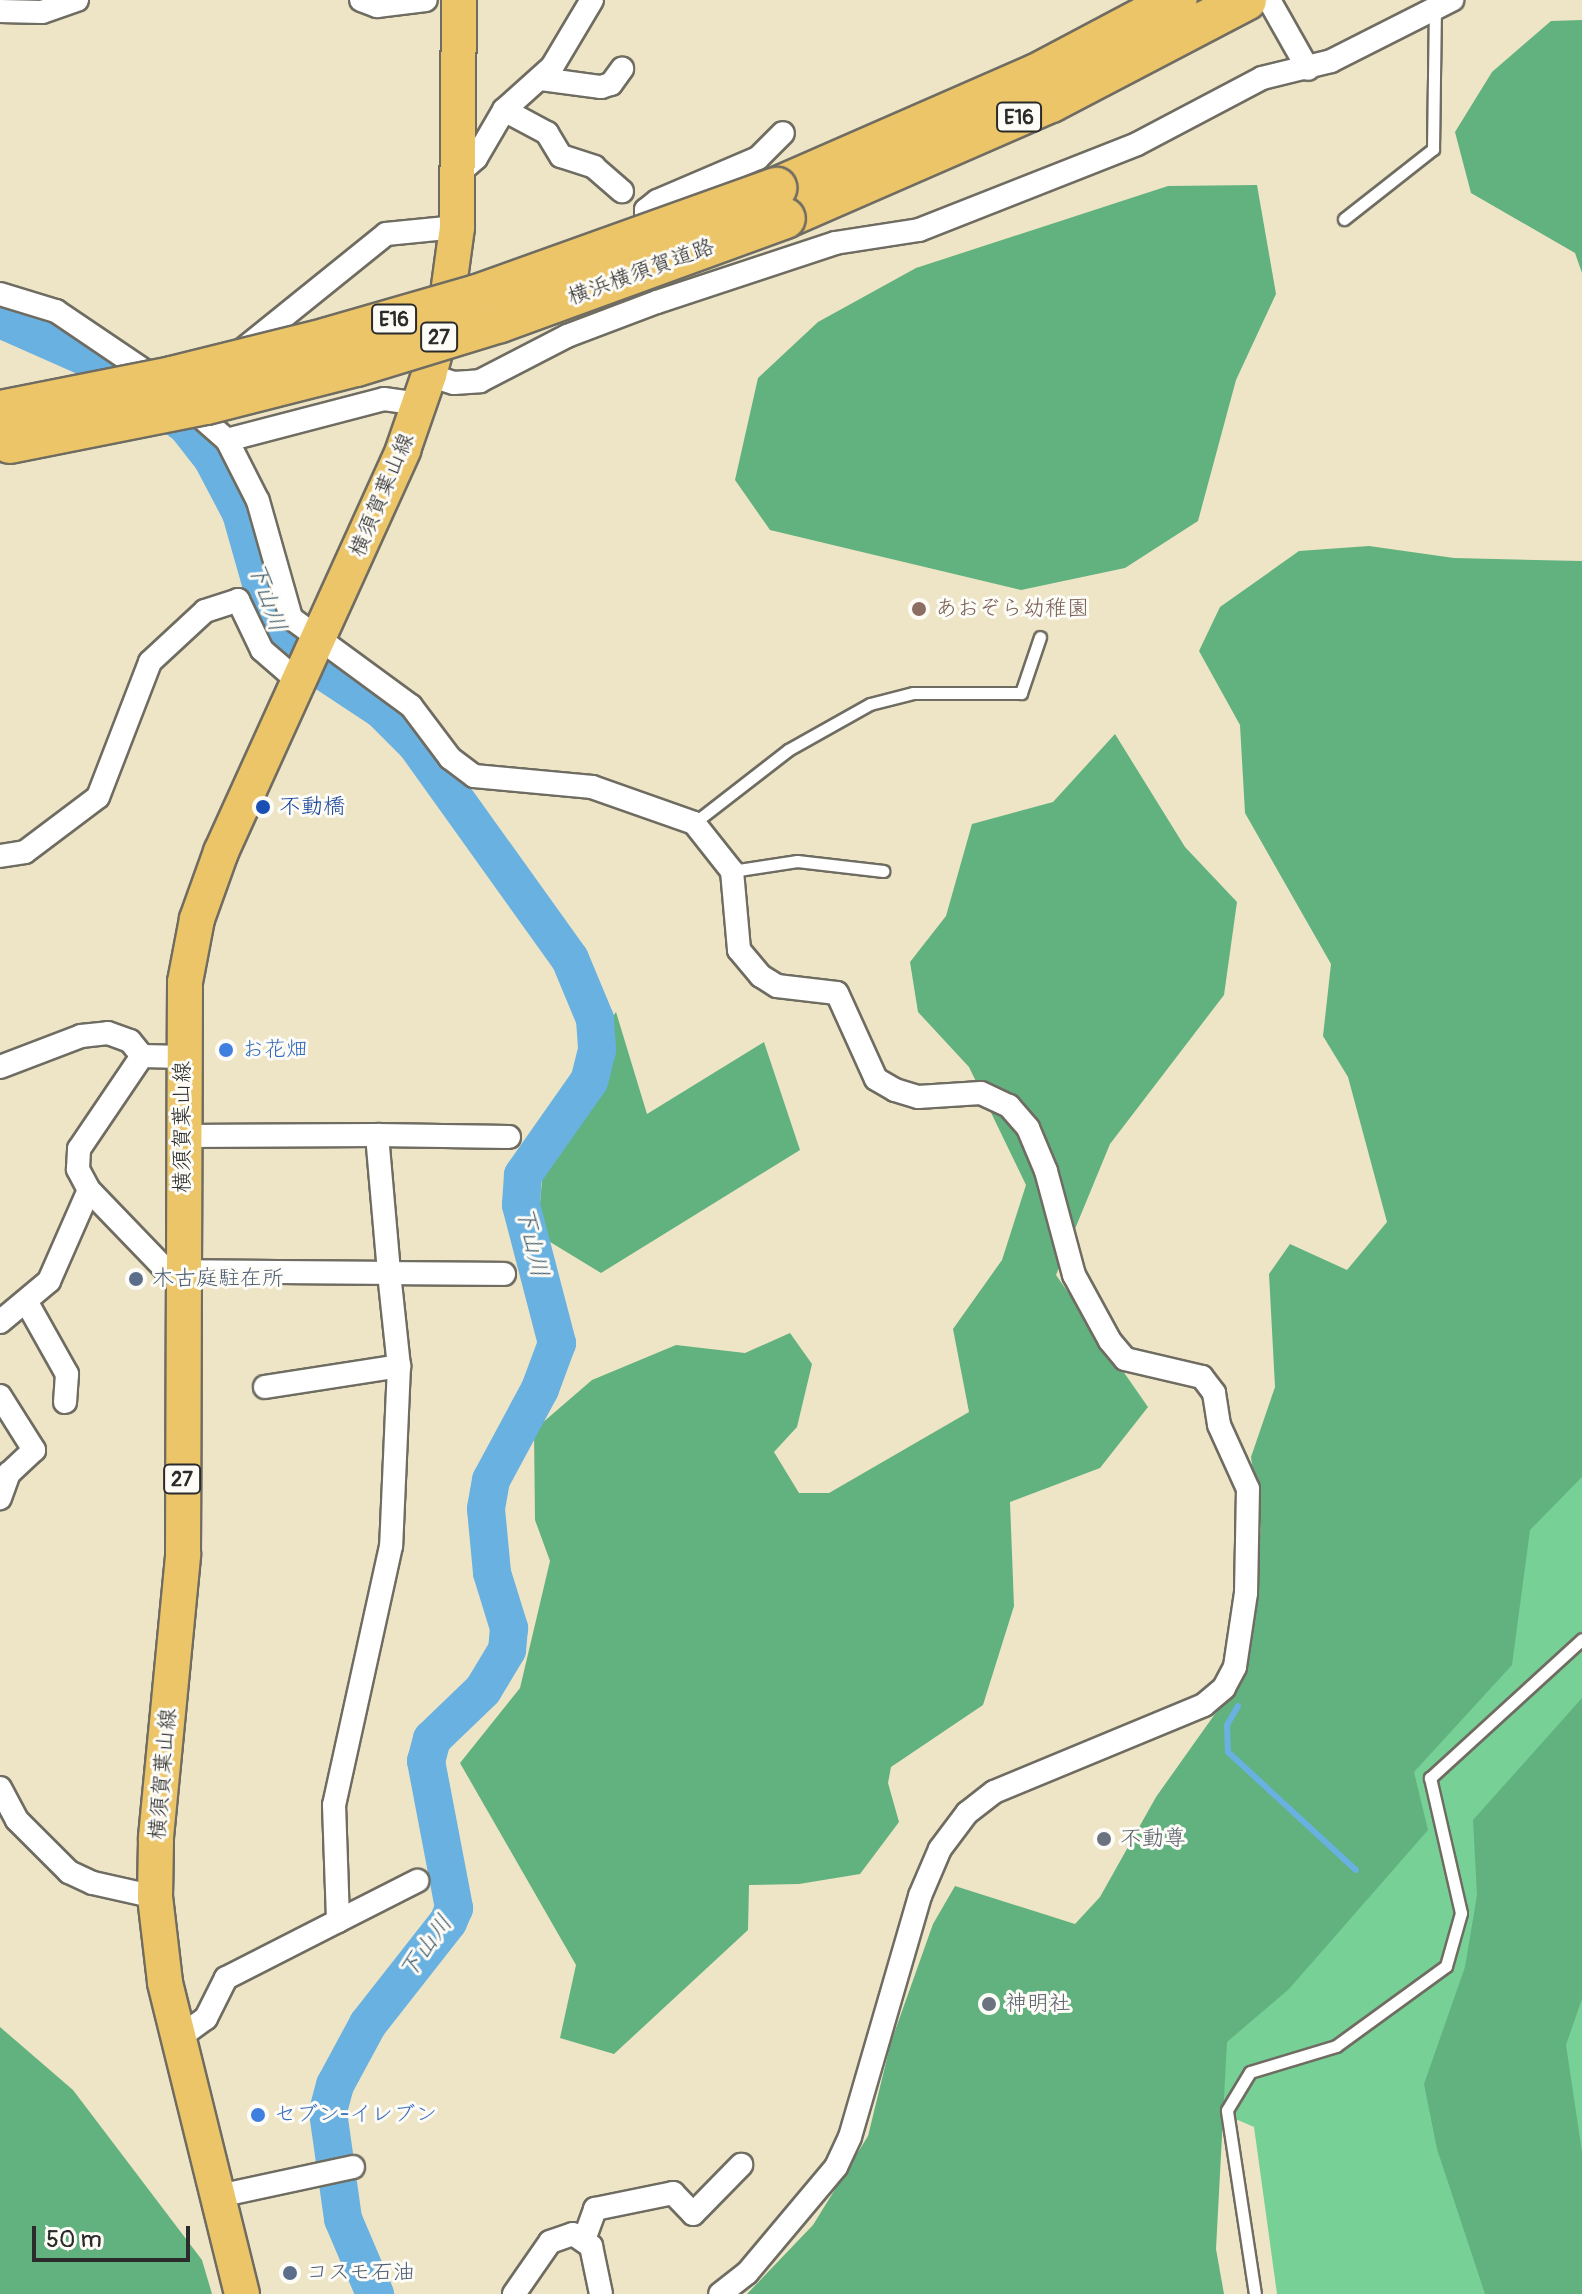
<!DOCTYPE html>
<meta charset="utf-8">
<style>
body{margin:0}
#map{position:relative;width:1582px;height:2294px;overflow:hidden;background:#eee5c7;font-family:Pangolin,"Klee One",sans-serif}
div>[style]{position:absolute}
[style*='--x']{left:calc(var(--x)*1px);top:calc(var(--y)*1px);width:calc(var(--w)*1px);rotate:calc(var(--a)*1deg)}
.green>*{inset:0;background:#77d096}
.forest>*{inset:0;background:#61b27f}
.stream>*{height:6px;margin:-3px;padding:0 3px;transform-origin:3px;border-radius:3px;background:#69b1e0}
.river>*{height:38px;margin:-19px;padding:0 19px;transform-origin:19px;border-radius:19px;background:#69b1e0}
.roads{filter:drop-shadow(2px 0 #6f6c62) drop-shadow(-2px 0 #6f6c62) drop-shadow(0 2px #6f6c62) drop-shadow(0 -2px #6f6c62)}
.service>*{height:11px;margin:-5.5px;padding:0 5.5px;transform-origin:5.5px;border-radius:5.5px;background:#fff}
.minor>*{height:22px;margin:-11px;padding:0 11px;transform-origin:11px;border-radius:11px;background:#fff}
.primary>*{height:34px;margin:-17px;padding:0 17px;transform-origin:17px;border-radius:17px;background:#edc569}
.motorway>*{height:40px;margin:-20px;padding:0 20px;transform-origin:20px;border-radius:20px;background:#edc569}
.bridges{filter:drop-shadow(2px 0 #6f6c62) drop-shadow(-2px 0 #6f6c62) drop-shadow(0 2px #6f6c62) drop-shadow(0 -2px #6f6c62)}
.motorway-bridge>*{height:40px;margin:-20px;padding:0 20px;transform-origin:20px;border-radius:20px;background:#edc569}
.dots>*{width:22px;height:22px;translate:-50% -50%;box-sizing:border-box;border:4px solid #fdfcf7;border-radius:50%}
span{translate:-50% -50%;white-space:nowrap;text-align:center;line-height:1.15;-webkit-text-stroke:6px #fdfcf7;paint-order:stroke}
.shield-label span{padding:2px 6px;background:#fdfcf7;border:2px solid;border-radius:6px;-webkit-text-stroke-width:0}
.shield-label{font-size:20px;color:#2b2b2b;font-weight:700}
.street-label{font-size:22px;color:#2b2b2b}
.education-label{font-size:22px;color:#785e54}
.left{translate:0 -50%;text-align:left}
.transit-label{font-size:22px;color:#164399}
.shop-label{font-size:22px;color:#366cbe}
.service-label{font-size:22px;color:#4e5e75}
.worship-label{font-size:22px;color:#5b616d}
.water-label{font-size:24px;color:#415a6a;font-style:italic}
.scale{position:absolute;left:32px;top:2226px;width:158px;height:36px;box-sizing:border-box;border:4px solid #2b2b2b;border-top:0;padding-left:10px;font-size:24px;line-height:28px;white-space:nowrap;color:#2b2b2b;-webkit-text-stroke:6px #fdfcf7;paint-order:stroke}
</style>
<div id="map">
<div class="green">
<i style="clip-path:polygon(1582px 955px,1582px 2294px,1277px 2294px,1254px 2127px,1164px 2088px)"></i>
</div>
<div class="forest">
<i style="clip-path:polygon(1582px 20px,1582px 273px,1575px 253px,1471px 193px,1455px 132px,1492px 72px,1551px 21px)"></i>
<i style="clip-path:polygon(1257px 185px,1276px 294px,1236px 380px,1198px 521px,1125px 568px,1021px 590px,770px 530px,735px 480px,758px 378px,818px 322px,916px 268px,1168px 186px)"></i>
<i style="clip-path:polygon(1369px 546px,1454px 558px,1582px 561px,1582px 1477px,1530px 1530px,1512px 1665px,1414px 1772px,1428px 1830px,1289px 1989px,1227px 2042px,1216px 2249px,1224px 2294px,747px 2294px,813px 2225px,868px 2136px,891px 2042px,933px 1924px,955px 1886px,1075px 1924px,1100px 1897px,1156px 1797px,1244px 1673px,1261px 1528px,1251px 1457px,1275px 1387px,1269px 1274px,1290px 1244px,1347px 1270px,1387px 1222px,1348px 1077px,1323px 1036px,1331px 964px,1245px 813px,1240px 725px,1199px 651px,1220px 607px,1299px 551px)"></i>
<i style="clip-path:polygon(1115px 734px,1185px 847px,1237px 902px,1224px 995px,1110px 1144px,1056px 1275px,1148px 1407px,1100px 1468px,1010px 1502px,1014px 1606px,983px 1705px,891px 1767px,888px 1783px,899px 1822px,860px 1874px,799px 1884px,749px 1885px,748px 1930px,614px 2054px,560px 2038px,576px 1965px,460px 1763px,520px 1688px,550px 1561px,535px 1520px,534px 1430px,592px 1380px,676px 1345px,745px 1353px,790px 1333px,812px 1364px,797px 1427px,774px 1452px,799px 1493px,829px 1493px,969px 1412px,953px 1329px,1002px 1260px,1026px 1185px,969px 1067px,918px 1012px,910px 962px,946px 916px,972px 824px,1053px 802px)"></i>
<i style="clip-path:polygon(616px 1012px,647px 1114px,764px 1042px,800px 1150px,601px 1273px,537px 1234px,549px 1107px)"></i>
<i style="clip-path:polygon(1582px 1698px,1582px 1999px,1566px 2045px,1582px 2152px,1582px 2294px,1485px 2294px,1437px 2149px,1424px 2084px,1465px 1967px,1477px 1895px,1473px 1820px)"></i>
<i style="clip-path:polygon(0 2027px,73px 2090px,202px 2260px,212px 2294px,0 2294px)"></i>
</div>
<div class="stream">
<i style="--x:1238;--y:1706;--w:22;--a:120"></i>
<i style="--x:1227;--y:1725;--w:27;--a:88"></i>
<i style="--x:1228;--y:1752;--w:174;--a:42.7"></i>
</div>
<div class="river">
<i style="--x:0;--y:319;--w:116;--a:23.9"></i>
<i style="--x:106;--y:366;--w:101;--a:36.5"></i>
<i style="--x:187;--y:426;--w:41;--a:52"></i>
<i style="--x:212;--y:458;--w:62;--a:62.2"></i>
<i style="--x:241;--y:513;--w:125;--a:74.2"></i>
<i style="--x:275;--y:633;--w:16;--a:52"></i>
<i style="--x:285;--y:646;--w:116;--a:33.4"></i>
<i style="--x:382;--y:710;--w:48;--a:45"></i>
<i style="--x:416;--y:744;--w:264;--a:54.4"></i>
<i style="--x:570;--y:959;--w:65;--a:67.4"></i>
<i style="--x:595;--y:1019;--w:31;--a:86"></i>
<i style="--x:597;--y:1050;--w:32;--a:104"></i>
<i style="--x:589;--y:1081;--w:115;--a:125.1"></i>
<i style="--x:523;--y:1175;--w:30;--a:94"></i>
<i style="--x:521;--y:1205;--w:143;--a:75.4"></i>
<i style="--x:557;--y:1343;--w:49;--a:110.3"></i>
<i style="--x:540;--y:1389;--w:103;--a:118.3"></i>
<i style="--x:491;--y:1480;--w:29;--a:100"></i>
<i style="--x:486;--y:1509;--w:64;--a:84.6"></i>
<i style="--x:492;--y:1573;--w:58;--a:72.8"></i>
<i style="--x:509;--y:1628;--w:22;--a:95"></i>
<i style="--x:507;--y:1650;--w:47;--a:121"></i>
<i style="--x:483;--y:1690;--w:71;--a:136.1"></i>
<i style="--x:432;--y:1739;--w:23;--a:105"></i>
<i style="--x:426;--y:1761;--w:150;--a:79.2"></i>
<i style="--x:454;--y:1908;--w:15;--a:113"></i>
<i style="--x:448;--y:1922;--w:130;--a:128.1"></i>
<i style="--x:368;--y:2024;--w:69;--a:118.4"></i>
<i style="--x:335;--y:2085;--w:28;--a:105"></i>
<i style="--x:328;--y:2112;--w:108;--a:82"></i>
<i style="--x:343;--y:2219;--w:82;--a:66.9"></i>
</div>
<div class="roads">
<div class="service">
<i style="--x:1344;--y:219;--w:113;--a:-38.2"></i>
<i style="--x:1433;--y:149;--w:138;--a:-89.2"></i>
<i style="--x:694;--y:823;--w:119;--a:-37.8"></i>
<i style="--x:788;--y:750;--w:94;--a:-29.3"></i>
<i style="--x:870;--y:704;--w:44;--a:-14.3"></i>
<i style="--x:913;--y:693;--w:108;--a:0"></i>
<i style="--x:1021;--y:693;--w:59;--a:-71.3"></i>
<i style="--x:732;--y:871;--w:66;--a:-8.7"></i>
<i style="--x:797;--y:861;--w:87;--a:6.6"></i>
<i style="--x:1255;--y:2294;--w:186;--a:-98.7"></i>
<i style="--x:1227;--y:2110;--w:44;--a:-58.8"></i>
<i style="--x:1250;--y:2072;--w:90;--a:-16.8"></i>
<i style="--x:1336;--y:2046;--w:136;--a:-36"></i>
<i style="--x:1446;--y:1966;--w:55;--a:-74.2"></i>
<i style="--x:1461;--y:1913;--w:139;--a:-102.9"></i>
<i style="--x:1430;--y:1778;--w:206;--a:-42.4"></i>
</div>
<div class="minor">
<i style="--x:361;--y:0;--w:17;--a:21"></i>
<i style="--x:377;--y:6;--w:49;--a:-7"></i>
<i style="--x:1269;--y:0;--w:79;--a:60.5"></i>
<i style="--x:0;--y:11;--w:42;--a:1.4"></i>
<i style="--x:42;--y:12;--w:37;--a:-19"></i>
<i style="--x:541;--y:79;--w:61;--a:7.6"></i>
<i style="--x:601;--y:87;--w:10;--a:-17"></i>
<i style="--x:611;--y:84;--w:19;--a:-54"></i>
<i style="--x:504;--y:110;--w:49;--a:28.1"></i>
<i style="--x:547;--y:133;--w:27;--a:59"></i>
<i style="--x:561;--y:156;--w:35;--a:18"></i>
<i style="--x:594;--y:167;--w:37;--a:41"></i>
<i style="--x:460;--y:172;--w:21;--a:-41"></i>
<i style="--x:476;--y:158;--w:56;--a:-59.7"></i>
<i style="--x:504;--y:110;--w:64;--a:-41.9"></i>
<i style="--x:552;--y:67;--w:78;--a:-59.2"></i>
<i style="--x:646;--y:242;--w:32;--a:-90"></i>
<i style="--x:646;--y:210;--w:14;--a:-39"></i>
<i style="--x:657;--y:201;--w:110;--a:-23.1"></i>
<i style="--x:758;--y:158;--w:35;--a:-45"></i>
<i style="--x:0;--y:294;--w:59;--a:16.9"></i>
<i style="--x:56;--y:311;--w:127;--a:34.1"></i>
<i style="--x:241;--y:351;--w:186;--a:-38.9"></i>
<i style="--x:386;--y:234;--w:71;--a:-5.6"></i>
<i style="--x:429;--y:375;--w:26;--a:18"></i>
<i style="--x:454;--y:383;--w:26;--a:-4"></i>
<i style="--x:480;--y:381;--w:98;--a:-27.3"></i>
<i style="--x:567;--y:336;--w:96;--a:-20.7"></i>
<i style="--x:657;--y:302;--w:188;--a:-18.3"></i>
<i style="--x:835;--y:243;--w:85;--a:-8.8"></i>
<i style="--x:919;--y:230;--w:234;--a:-21.5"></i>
<i style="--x:1137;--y:144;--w:141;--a:-27.8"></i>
<i style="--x:1262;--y:78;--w:71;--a:-13.8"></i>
<i style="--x:1331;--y:61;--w:136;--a:-26.8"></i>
<i style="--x:187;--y:405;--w:53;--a:41.2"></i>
<i style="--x:227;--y:440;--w:68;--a:63.1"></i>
<i style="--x:258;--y:501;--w:122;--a:74.2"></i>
<i style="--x:291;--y:618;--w:149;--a:36.3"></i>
<i style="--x:411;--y:706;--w:65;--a:53.1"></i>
<i style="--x:450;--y:758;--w:30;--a:37"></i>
<i style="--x:474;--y:776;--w:119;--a:5.3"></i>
<i style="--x:592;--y:787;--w:108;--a:19.4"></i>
<i style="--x:694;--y:823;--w:61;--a:51.6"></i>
<i style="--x:732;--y:871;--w:79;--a:84.9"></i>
<i style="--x:739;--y:950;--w:34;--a:50"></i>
<i style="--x:761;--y:976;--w:19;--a:32"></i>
<i style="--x:777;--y:986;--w:60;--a:6.7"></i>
<i style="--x:837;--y:993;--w:94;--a:65.6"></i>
<i style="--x:876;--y:1079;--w:22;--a:30"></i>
<i style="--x:895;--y:1090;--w:24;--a:17"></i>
<i style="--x:918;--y:1097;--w:63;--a:-3.6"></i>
<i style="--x:981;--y:1093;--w:31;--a:25"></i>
<i style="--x:1009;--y:1106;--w:29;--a:49"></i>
<i style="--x:1028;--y:1128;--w:47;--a:67.3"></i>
<i style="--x:1046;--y:1171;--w:108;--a:74.9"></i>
<i style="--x:1074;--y:1275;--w:75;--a:61.4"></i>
<i style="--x:1110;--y:1341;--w:23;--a:50"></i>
<i style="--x:1125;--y:1359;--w:79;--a:13.2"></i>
<i style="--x:1202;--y:1377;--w:20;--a:53"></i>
<i style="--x:1214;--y:1393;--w:32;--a:81"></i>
<i style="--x:1219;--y:1425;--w:70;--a:65.6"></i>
<i style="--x:1248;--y:1489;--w:104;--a:91.1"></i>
<i style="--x:1246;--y:1593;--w:75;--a:98.5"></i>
<i style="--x:1235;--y:1667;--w:24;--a:118"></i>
<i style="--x:1224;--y:1688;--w:26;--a:140"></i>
<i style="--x:1204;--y:1705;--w:227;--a:157.5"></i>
<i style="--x:994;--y:1792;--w:34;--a:142"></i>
<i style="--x:967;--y:1813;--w:45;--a:126.9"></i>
<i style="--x:940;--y:1849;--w:51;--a:113.1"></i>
<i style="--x:920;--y:1896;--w:251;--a:106.2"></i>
<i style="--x:850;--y:2137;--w:33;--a:115"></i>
<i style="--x:836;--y:2167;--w:138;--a:130"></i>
<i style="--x:747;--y:2273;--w:34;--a:142"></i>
<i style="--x:227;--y:440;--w:162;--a:-14.6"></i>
<i style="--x:384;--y:399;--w:35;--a:8"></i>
<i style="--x:0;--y:856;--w:25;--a:-9"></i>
<i style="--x:25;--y:852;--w:91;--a:-37"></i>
<i style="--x:98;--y:797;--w:145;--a:-68.9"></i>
<i style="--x:150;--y:662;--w:75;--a:-42.8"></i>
<i style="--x:205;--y:611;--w:35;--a:-18"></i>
<i style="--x:238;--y:600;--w:55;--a:64.4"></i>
<i style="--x:262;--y:650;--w:48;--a:40.7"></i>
<i style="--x:0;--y:1067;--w:87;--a:-20.9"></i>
<i style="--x:81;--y:1036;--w:27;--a:-6"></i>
<i style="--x:108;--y:1033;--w:23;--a:20"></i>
<i style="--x:130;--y:1041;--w:19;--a:51"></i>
<i style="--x:377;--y:1135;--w:132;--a:0.9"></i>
<i style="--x:182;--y:1136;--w:195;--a:-0.3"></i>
<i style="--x:377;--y:1135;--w:139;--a:85"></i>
<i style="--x:389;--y:1273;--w:115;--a:0.5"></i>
<i style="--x:89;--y:1190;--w:24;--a:-118"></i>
<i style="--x:78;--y:1169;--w:20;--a:-87"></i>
<i style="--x:79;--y:1149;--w:112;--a:-55.9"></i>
<i style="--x:142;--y:1056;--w:41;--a:1.4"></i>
<i style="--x:26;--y:1301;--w:84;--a:60.7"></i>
<i style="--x:67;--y:1374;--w:28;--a:94"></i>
<i style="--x:0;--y:1322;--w:64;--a:-39.9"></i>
<i style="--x:49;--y:1281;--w:99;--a:-66.3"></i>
<i style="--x:89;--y:1190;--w:112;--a:46.1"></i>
<i style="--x:167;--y:1271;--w:222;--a:0.5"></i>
<i style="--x:389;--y:1273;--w:94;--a:83.9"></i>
<i style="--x:399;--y:1366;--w:180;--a:92.5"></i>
<i style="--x:391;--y:1546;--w:265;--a:102.4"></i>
<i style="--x:334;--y:1805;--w:116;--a:88"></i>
<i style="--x:338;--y:1921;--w:126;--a:153"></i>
<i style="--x:226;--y:1978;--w:45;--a:116.6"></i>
<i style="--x:206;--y:2018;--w:34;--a:144"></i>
<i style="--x:265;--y:1387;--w:136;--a:-8.9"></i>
<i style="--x:0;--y:1396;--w:64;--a:57.8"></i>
<i style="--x:34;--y:1450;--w:34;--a:137"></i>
<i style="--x:9;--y:1473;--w:27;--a:110"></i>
<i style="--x:0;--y:1788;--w:36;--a:62"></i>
<i style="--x:17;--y:1820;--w:74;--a:45"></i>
<i style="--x:69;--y:1872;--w:26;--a:25"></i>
<i style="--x:93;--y:1883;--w:64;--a:12.7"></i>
<i style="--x:338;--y:1921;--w:89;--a:-26.9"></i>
<i style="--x:219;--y:2196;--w:137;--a:-12.2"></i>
<i style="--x:585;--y:2237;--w:30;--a:-70"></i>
<i style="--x:595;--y:2209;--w:80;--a:-11.6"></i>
<i style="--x:673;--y:2193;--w:29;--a:46"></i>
<i style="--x:693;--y:2214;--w:69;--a:-45.6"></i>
<i style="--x:514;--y:2294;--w:63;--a:-55.3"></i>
<i style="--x:550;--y:2242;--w:24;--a:-19"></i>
<i style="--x:573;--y:2234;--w:22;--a:34"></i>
<i style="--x:591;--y:2246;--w:49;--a:78.2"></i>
</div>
<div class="primary">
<i style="--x:242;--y:2294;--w:321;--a:-103.9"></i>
<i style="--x:165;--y:1982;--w:86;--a:-96.7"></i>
<i style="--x:155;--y:1897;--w:60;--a:-89"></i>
<i style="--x:156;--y:1837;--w:283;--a:-84.5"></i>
<i style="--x:183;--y:1555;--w:573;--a:-89.8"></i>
<i style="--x:185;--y:982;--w:64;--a:-79.2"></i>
<i style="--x:197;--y:919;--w:71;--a:-70.3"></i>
<i style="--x:221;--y:852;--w:441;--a:-65.6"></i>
<i style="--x:403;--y:450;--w:79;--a:-70.9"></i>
<i style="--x:429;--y:375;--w:62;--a:-75.1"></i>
<i style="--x:445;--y:315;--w:89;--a:-82.2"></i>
<i style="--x:457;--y:227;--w:227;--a:-89.5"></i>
</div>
<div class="motorway">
<i style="--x:776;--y:188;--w:285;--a:-23.6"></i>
<i style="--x:1037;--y:74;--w:158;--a:-27.9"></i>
<i style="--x:785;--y:218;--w:290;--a:-23.6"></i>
<i style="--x:1051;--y:102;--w:220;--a:-27.6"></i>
</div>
</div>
<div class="bridges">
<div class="motorway-bridge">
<i style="--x:0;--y:411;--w:175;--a:-11.2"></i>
<i style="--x:172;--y:377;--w:161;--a:-14"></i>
<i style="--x:328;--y:338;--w:155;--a:-16.1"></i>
<i style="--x:477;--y:295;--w:318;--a:-19.7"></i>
<i style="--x:10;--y:443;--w:200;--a:-11.3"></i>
<i style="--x:206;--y:404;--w:155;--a:-14.2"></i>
<i style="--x:356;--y:366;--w:151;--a:-17"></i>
<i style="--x:500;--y:322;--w:303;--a:-20"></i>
</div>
</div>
<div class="dots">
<i style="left:919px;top:609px;background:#8d6e63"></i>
<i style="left:263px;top:807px;background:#1a4fb4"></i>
<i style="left:226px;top:1050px;background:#3f7fe0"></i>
<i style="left:136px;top:1279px;background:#5c6f8a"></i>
<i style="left:1104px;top:1839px;background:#6b7280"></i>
<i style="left:989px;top:2004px;background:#6b7280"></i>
<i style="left:258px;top:2115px;background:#3f7fe0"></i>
<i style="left:290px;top:2273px;background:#5c6f8a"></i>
</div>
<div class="shield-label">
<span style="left:1019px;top:117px">E16</span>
<span style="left:394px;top:319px">E16</span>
<span style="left:439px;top:337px">27</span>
<span style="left:182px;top:1479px">27</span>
</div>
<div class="street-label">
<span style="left:641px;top:272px;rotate:-20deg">横浜横須賀道路</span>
<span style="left:382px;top:495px;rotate:-67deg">横須賀葉山線</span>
<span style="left:183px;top:1127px;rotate:-90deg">横須賀葉山線</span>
<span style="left:163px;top:1774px;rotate:-85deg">横須賀葉山線</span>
</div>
<div class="education-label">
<span class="left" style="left:935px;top:609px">あおぞら幼稚園</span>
</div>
<div class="transit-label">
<span class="left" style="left:279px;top:807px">不動橋</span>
</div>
<div class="shop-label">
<span class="left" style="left:242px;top:1050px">お花畑</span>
<span class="left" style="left:274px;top:2115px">セブン-イレブン</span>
</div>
<div class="service-label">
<span class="left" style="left:152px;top:1279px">木古庭駐在所</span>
<span class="left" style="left:306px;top:2273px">コスモ石油</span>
</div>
<div class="worship-label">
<span class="left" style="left:1120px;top:1839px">不動尊</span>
<span class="left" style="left:1005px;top:2004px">神明社</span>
</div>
<div class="water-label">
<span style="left:267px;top:597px;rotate:71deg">下山川</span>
<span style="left:532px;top:1242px;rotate:77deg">下山川</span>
<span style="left:426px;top:1947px;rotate:-54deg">下山川</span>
</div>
<div class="scale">50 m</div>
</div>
